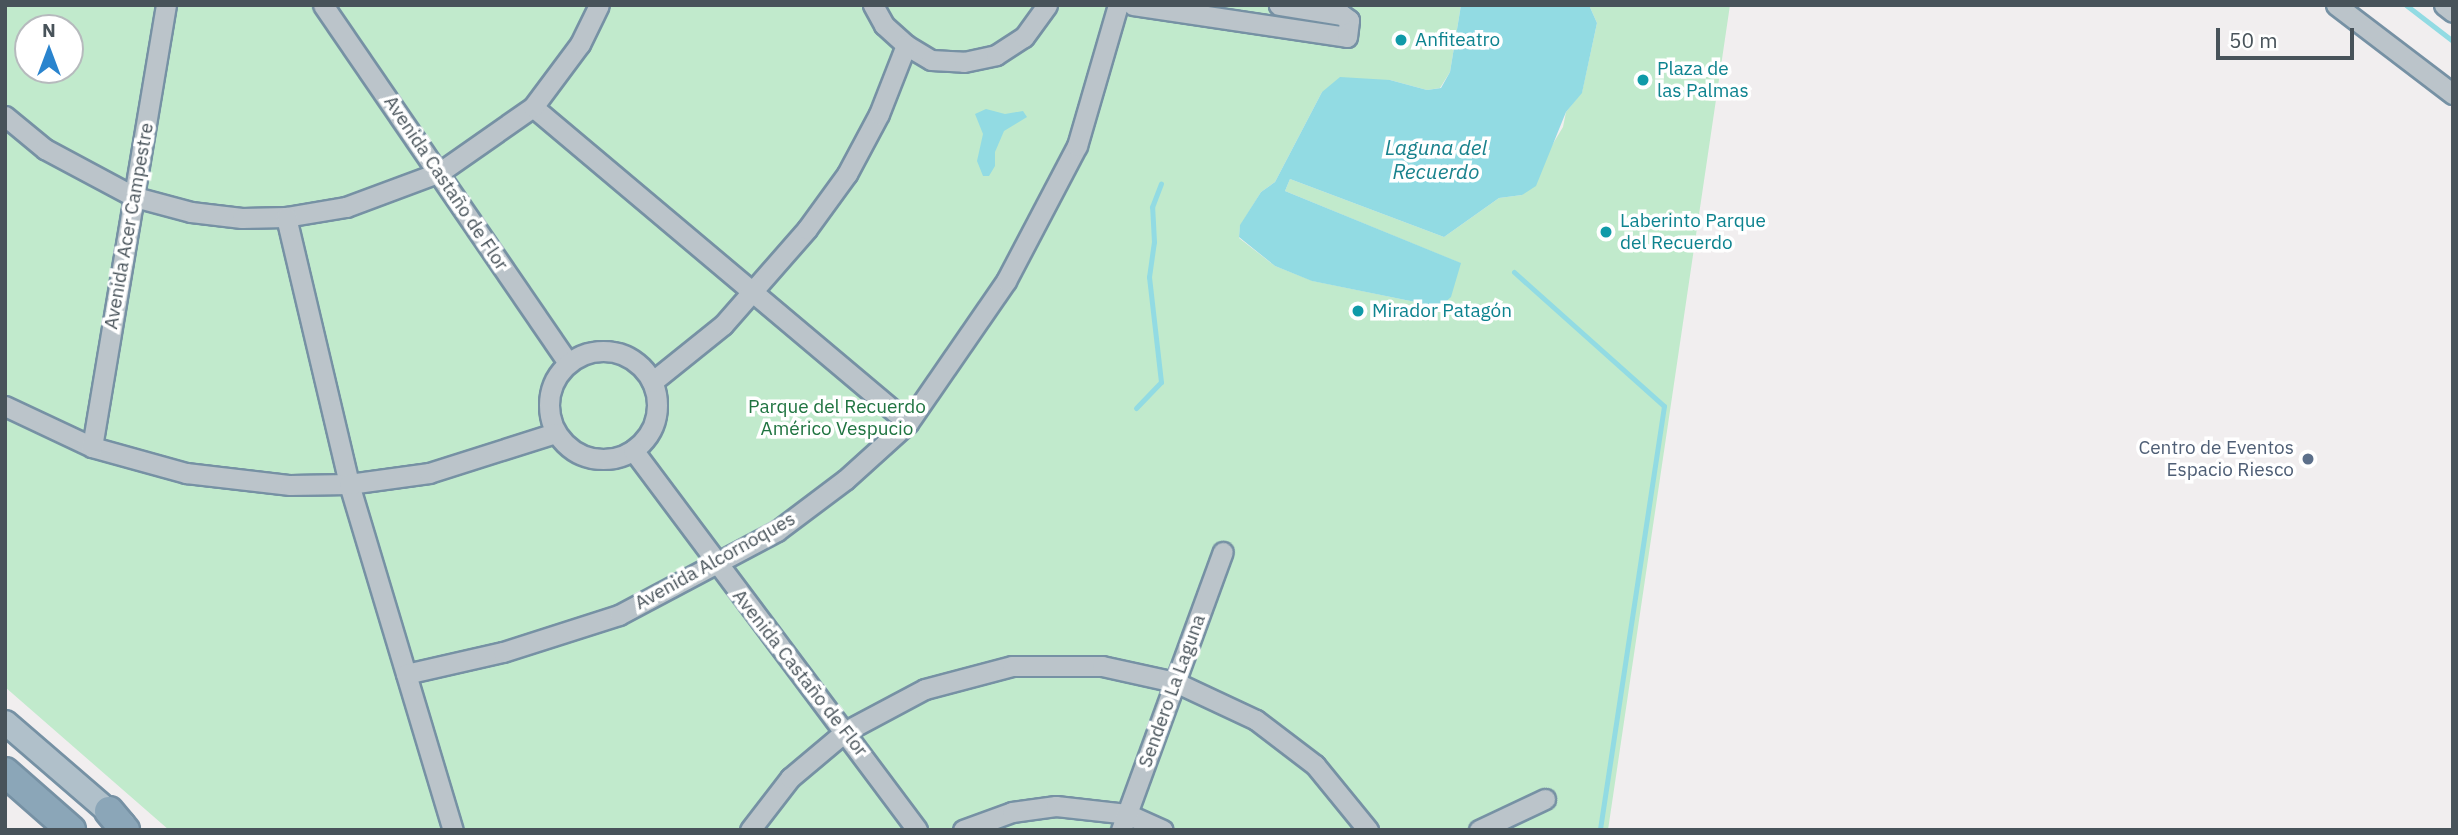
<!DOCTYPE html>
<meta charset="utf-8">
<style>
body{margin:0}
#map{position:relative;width:2458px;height:835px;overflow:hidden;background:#f1eeef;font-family:"IBM Plex Sans",sans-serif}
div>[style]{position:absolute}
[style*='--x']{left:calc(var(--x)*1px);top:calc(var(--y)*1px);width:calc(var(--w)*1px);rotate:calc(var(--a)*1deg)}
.green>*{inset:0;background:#c1eacc}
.water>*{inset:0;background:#92dbe3}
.stream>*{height:5px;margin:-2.5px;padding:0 2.5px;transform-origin:2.5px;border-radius:2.5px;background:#92dbe3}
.roads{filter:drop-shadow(2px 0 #7691a4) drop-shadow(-2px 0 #7691a4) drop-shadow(0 2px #7691a4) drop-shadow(0 -2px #7691a4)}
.minor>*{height:19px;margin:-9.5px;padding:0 9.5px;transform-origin:9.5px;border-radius:9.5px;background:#bbc4ca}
.minor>.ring{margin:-9.5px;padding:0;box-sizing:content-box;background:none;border:19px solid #bbc4ca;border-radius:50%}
.major>*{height:23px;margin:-11.5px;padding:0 11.5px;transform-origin:11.5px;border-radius:11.5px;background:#b0c0ca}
.highway>*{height:28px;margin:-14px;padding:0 14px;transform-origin:14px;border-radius:14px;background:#8ba6b8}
.dots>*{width:19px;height:19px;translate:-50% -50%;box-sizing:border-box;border:4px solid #fff;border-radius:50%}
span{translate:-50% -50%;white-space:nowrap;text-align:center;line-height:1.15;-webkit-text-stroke:7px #fff;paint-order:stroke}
.culture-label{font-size:19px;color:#0d838f}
.left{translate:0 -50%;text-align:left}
.street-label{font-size:19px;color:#48535a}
.park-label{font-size:19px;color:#207441}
.service-label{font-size:19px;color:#4e5e75}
.right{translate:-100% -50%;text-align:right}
.water-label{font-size:21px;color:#19828d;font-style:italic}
.frame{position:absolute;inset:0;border:7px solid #48535a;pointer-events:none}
.north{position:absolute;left:14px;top:14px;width:70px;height:70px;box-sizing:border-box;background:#fff;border:2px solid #b6babd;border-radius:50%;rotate:0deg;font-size:19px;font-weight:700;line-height:28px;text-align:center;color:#48535a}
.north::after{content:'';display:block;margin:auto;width:24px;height:32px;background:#2a84ce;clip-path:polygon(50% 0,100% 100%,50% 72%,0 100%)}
.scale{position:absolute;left:2216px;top:28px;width:138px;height:32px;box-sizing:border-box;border:4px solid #48535a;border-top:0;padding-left:9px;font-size:21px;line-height:24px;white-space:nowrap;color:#48535a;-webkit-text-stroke:5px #fff;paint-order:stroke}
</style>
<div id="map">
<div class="green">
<i style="clip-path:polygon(evenodd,5px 5px,1461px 5px,1450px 72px,1440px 88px,1427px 90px,1390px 80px,1322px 92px,1275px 182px,1261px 192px,1240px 226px,1239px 238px,1275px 266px,1313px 281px,1440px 307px,1460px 263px,1285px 191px,1290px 179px,1444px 237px,1499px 198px,1522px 195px,1563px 127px,1566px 112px,1582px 92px,1597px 23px,1589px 5px,1730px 5px,1608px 830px,169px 830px,5px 687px,5px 5px,28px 28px,70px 28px,70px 70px,28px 70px,28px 28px)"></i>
</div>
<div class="water">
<i style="clip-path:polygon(1461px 5px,1589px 5px,1597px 23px,1582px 93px,1566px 112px,1536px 186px,1522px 195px,1499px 198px,1444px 237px,1290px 179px,1285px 191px,1461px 263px,1451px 297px,1440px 307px,1312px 281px,1275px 266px,1239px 237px,1240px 225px,1261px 192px,1275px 182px,1322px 92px,1340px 77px,1390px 80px,1427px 90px,1441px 88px,1450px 72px)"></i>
<i style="clip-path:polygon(986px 109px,1005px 114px,1023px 111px,1027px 117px,1004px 131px,995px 152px,995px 166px,989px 176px,983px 176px,977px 161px,983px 134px,975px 114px)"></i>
</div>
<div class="stream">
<i style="--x:2406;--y:5;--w:59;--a:37.5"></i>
<i style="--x:1514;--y:272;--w:201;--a:41.8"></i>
<i style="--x:1664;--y:406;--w:429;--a:98.6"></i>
<i style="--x:1136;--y:408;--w:36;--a:-46"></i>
<i style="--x:1161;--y:382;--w:106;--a:-96.5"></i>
<i style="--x:1149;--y:277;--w:35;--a:-82"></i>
<i style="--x:1154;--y:242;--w:35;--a:-93"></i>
<i style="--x:1152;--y:207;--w:25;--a:-69"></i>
</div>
<div class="roads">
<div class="minor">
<i style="--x:323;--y:5;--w:434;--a:55.6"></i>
<i style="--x:873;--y:5;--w:23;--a:61"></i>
<i style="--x:884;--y:25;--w:30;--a:42"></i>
<i style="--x:906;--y:45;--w:29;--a:31"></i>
<i style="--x:931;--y:60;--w:33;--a:3"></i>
<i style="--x:964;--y:62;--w:33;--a:-12"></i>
<i style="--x:996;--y:55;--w:33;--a:-33"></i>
<i style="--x:1024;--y:37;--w:39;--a:-54"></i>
<i style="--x:1133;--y:5;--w:216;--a:8.5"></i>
<i style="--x:1347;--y:37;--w:17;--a:-83"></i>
<i style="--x:1349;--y:20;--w:9;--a:-144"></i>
<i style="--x:1342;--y:15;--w:64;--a:-171"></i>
<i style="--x:2336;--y:5;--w:147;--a:37.3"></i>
<i style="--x:2444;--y:5;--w:11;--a:38"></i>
<i style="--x:533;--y:107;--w:490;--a:40.1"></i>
<i style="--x:5;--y:116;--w:52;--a:39.5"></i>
<i style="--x:45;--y:149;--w:102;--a:28.1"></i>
<i style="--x:135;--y:197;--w:58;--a:15"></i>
<i style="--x:191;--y:212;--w:51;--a:6.7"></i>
<i style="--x:242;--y:218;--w:44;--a:-1.3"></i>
<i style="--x:286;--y:217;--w:61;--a:-9.5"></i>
<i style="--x:346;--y:207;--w:100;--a:-20.4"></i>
<i style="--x:440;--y:172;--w:113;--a:-35"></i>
<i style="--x:533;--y:107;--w:79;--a:-53.3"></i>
<i style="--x:580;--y:44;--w:43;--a:-64"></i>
<i style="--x:286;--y:217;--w:274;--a:76.7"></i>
<i style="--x:349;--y:484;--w:361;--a:73.3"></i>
<i class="ring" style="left:549px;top:351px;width:89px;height:89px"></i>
<i style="--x:652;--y:382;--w:91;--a:-38.8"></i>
<i style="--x:723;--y:325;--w:128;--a:-48.8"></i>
<i style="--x:807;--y:229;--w:68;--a:-54"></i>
<i style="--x:847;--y:174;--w:68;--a:-61.9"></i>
<i style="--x:879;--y:114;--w:74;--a:-68.6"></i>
<i style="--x:5;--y:406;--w:96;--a:25.2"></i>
<i style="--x:92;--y:447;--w:98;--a:15.5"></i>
<i style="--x:186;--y:473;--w:105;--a:6.6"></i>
<i style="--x:290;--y:485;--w:59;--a:-1"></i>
<i style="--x:349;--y:484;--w:81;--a:-7.8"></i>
<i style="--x:429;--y:473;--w:132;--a:-17.6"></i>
<i style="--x:92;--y:447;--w:448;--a:-80.5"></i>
<i style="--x:633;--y:450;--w:474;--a:53.2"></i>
<i style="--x:406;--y:674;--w:99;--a:-12.8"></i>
<i style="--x:503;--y:652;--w:122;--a:-17.7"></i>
<i style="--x:619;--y:615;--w:179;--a:-28"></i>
<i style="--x:777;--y:531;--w:85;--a:-36.9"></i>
<i style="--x:845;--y:480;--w:85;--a:-42.1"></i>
<i style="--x:908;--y:423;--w:173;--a:-55.4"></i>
<i style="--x:1006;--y:281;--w:153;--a:-62.3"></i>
<i style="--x:1077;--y:146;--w:147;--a:-73.8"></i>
<i style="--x:750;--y:830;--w:66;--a:-52.4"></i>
<i style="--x:790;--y:778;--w:73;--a:-40"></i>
<i style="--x:846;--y:731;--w:89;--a:-28"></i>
<i style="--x:925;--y:689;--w:90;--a:-14.8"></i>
<i style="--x:1012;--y:666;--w:90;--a:0"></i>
<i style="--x:1102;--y:666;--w:75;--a:12.4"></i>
<i style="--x:1175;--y:682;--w:89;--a:25.1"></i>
<i style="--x:1256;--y:720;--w:74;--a:37.3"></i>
<i style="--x:1315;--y:765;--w:84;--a:50.8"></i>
<i style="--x:963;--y:830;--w:52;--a:-20.2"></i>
<i style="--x:1012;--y:812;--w:44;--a:-7.8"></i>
<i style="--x:1056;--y:806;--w:71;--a:6.4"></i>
<i style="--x:1127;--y:814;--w:39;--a:24"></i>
<i style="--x:1121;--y:830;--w:296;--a:-69.9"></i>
<i style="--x:1479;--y:830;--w:73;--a:-25.2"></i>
</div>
<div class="major">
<i style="--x:5;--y:722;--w:155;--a:40.8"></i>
</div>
<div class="highway">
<i style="--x:5;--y:772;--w:88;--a:41.3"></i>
<i style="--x:109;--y:811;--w:25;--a:50"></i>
</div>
</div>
<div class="dots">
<i style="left:1401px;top:40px;background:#0f9aa8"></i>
<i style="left:1643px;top:80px;background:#0f9aa8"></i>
<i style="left:1606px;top:232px;background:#0f9aa8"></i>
<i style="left:1358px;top:311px;background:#0f9aa8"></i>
<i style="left:2308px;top:459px;background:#5c6f8a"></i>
</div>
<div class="culture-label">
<span class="left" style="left:1415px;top:40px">Anfiteatro</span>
<span class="left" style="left:1657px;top:80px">Plaza de<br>las Palmas</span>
<span class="left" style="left:1620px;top:232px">Laberinto Parque<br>del Recuerdo</span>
<span class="left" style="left:1372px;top:311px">Mirador Patagón</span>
</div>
<div class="street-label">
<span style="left:446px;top:183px;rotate:56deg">Avenida Castaño de Flor</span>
<span style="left:129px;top:226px;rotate:-80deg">Avenida Acer Campestre</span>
<span style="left:715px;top:561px;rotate:-29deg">Avenida Alcornoques</span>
<span style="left:800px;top:673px;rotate:52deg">Avenida Castaño de Flor</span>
<span style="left:1172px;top:691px;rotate:-70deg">Sendero La Laguna</span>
</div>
<div class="park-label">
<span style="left:837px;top:418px">Parque del Recuerdo<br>Américo Vespucio</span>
</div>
<div class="service-label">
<span class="right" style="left:2294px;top:459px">Centro de Eventos<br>Espacio Riesco</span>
</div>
<div class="water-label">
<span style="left:1436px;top:159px">Laguna del<br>Recuerdo</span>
</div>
<div class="frame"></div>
<div class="north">N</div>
<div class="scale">50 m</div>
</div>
